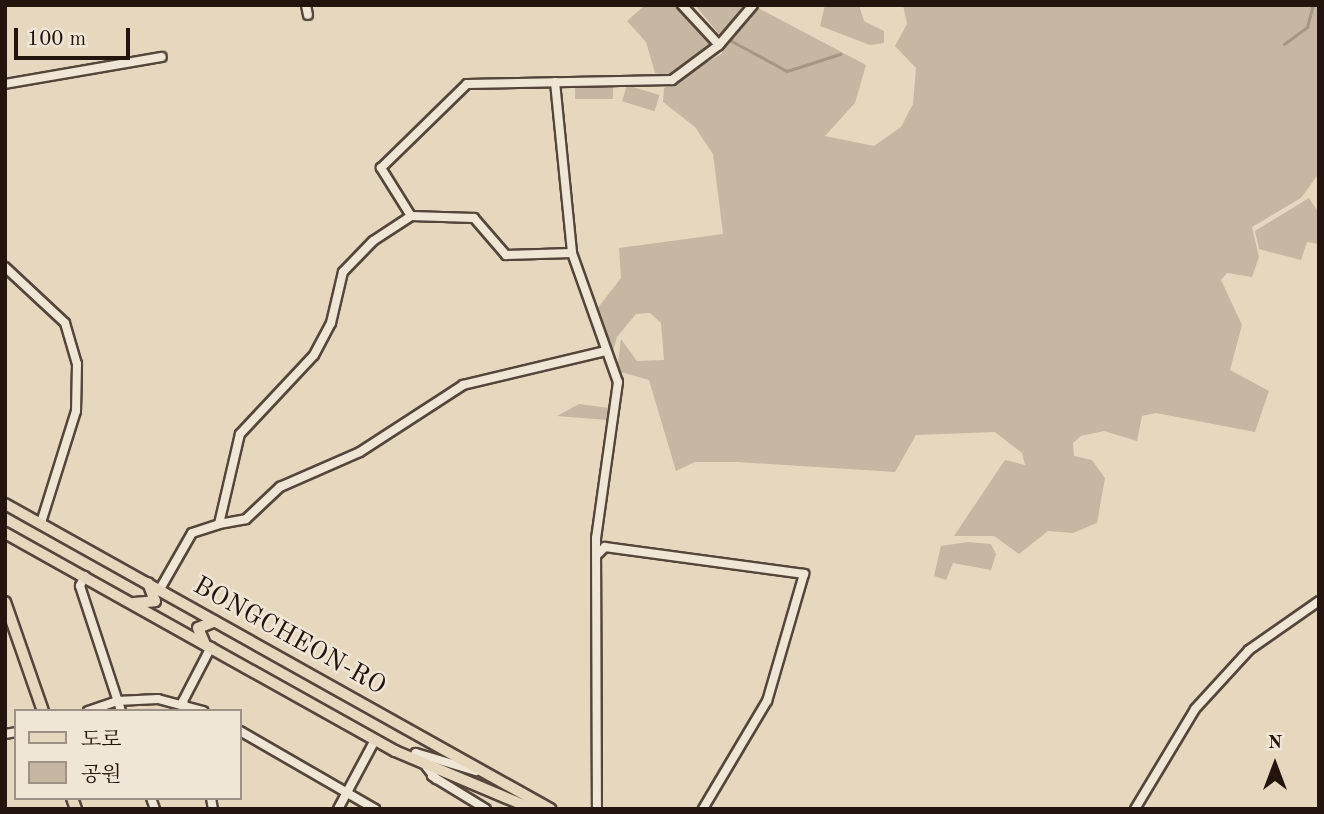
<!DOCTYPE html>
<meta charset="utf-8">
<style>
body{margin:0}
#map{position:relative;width:1324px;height:814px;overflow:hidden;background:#e6d8bf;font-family:"Old Standard TT","Noto Serif KR",serif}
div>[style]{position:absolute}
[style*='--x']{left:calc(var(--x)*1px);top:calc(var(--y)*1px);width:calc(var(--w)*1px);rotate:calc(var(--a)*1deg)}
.green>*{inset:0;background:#c5b7a1;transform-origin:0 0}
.stream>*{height:2.5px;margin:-1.25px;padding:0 1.25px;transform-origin:1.25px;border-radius:1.25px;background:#a49683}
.roads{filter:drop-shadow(2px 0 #54463a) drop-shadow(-2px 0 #54463a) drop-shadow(0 2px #54463a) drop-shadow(0 -2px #54463a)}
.minor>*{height:8px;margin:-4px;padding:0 4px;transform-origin:4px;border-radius:4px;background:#efe6d5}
.major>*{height:10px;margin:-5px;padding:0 5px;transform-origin:5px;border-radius:5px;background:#e6d8bf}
span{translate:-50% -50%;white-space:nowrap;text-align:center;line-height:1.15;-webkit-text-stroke:5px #efe6d5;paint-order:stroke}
.street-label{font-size:26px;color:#23150e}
.frame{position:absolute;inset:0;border:7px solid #23150e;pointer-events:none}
.legend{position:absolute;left:14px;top:709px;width:228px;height:91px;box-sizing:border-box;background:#efe6d5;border:2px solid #9d9285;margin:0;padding:9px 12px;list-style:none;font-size:21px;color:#23150e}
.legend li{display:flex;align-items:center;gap:14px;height:35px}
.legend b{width:35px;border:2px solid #9d9285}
.north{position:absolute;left:1240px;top:730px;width:70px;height:70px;-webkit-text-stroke:5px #efe6d5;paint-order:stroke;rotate:0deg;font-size:19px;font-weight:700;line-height:28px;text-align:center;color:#23150e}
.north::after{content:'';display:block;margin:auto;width:24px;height:32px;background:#23150e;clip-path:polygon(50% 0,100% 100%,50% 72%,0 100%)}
.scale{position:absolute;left:14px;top:28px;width:116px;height:32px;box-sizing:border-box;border:4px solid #23150e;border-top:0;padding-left:9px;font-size:21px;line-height:24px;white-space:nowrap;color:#23150e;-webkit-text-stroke:5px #efe6d5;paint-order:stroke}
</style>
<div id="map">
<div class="green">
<i style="clip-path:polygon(645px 5px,674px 5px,712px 45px,671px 76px,655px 73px,646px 42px,627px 21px)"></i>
<i style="clip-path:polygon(695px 5px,746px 5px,720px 35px)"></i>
<i style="clip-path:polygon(825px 5px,859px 5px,864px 21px,884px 31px,884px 43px,870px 45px,820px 26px)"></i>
<i style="clip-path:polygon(903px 5px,1319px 5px,1319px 173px,1301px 198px,1252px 227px,1259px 257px,1252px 277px,1227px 273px,1221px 280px,1242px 325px,1230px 370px,1269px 391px,1255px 432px,1156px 413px,1142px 416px,1137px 441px,1104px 431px,1081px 436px,1073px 443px,1074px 456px,1092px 460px,1105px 478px,1097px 523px,1073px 533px,1048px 531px,1019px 554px,994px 536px,954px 536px,1005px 460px,1025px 465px,1022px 453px,995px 432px,916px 435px,895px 472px,737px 462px,695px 462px,676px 471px,649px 380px,617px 371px,621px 339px,637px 361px,664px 360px,661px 323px,650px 313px,636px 314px,617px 337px,612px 355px,597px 309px,621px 278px,619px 248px,723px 234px,713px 154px,695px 127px,663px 102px,664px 88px,721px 54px,758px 8px,866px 65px,855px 103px,825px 136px,874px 146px,901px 127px,913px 104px,916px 68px,895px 46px,907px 24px)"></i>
<i style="left:613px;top:82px;width:17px;height:38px;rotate:90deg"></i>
<i style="left:627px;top:85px;width:34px;height:17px;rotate:17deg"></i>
<i style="clip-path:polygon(1309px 198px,1319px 213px,1319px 244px,1307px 242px,1301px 260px,1259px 249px,1255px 231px)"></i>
<i style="clip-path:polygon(579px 404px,609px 408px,607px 420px,557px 416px)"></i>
<i style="clip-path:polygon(968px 542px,991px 544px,996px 554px,991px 570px,953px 563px,946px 580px,934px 576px,941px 546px)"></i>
</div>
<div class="stream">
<i style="--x:730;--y:40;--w:65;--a:28.5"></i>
<i style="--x:787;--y:71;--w:56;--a:-17.8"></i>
<i style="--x:1284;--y:44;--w:29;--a:-36"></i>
<i style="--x:1307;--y:27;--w:23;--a:-75"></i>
</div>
<div class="roads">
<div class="minor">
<i style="--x:306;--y:5;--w:10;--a:79"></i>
<i style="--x:682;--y:5;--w:54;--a:47.2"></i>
<i style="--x:555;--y:82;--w:172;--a:84.3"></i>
<i style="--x:572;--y:253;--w:137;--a:70.4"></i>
<i style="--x:618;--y:382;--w:158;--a:98"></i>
<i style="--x:596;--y:538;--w:271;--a:89.8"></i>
<i style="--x:5;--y:84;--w:159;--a:-9.8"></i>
<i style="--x:411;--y:216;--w:57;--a:-122"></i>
<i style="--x:381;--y:168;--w:120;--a:-44.3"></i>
<i style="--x:467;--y:84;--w:205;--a:-1.1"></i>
<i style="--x:672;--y:80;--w:59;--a:-36.7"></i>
<i style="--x:719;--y:45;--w:52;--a:-49.6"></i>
<i style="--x:5;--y:267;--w:82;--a:43"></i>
<i style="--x:65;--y:323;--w:43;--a:73.7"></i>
<i style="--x:77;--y:364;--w:47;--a:91.2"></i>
<i style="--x:76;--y:411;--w:117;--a:107.4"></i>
<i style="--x:219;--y:524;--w:27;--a:-10"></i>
<i style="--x:246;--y:519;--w:47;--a:-43.3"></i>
<i style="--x:280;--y:487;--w:87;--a:-23.6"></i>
<i style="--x:360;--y:452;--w:123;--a:-33"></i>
<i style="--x:463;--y:385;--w:147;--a:-13.4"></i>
<i style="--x:598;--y:554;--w:10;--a:-45"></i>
<i style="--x:605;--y:547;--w:201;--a:7.7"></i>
<i style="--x:804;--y:574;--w:132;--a:106.2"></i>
<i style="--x:767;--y:701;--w:126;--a:120.7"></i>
<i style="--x:85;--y:576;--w:11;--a:117"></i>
<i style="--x:80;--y:586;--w:132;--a:71.8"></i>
<i style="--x:160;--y:589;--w:64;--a:-60.3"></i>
<i style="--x:192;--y:533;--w:28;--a:-18"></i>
<i style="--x:219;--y:524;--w:92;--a:-76.9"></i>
<i style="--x:240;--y:434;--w:108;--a:-46.9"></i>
<i style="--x:314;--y:355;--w:36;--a:-62"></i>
<i style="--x:331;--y:323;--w:52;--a:-76.8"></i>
<i style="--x:343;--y:272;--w:43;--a:-45.9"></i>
<i style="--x:373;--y:241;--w:45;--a:-33.3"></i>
<i style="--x:411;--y:216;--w:63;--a:1.8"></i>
<i style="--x:474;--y:218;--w:49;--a:49.1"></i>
<i style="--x:506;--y:255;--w:66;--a:-1.7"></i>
<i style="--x:88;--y:711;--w:31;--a:-19"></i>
<i style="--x:117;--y:701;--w:41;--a:-2.8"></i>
<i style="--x:158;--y:699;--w:47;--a:14.9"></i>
<i style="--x:186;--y:711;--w:10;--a:-107"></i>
<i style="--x:183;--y:701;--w:61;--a:-62.6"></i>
<i style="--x:240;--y:731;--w:156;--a:30"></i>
<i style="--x:5;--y:734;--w:11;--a:-10"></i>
<i style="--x:432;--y:776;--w:63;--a:31.4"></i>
<i style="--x:436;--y:779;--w:33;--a:-128"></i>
<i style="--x:416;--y:753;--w:63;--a:16.7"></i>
<i style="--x:151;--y:798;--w:12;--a:70"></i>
<i style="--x:211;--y:798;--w:11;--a:80"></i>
<i style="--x:338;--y:809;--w:78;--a:-61.8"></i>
<i style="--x:1135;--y:809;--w:117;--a:-59"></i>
<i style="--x:1195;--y:709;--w:80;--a:-47.5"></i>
<i style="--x:1249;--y:650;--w:85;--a:-35"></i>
</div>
<div class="major">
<i style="--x:5;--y:504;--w:625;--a:29.23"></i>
<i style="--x:5;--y:533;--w:447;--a:29.2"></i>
<i style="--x:395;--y:751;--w:150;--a:22.8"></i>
<i style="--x:5;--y:602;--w:115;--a:70.8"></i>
<i style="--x:134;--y:603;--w:21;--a:-5"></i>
<i style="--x:155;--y:601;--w:19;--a:-111"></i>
<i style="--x:204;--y:642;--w:15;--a:-113"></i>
<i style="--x:198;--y:628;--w:18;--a:-22"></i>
<i style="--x:72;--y:798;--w:12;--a:70"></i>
</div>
</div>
<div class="street-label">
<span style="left:289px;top:637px;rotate:29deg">BONGCHEON-RO</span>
</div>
<div class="frame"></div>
<ul class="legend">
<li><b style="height:9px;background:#e6d8bf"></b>도로</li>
<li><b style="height:19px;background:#c5b7a1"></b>공원</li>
</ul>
<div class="north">N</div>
<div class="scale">100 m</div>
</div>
